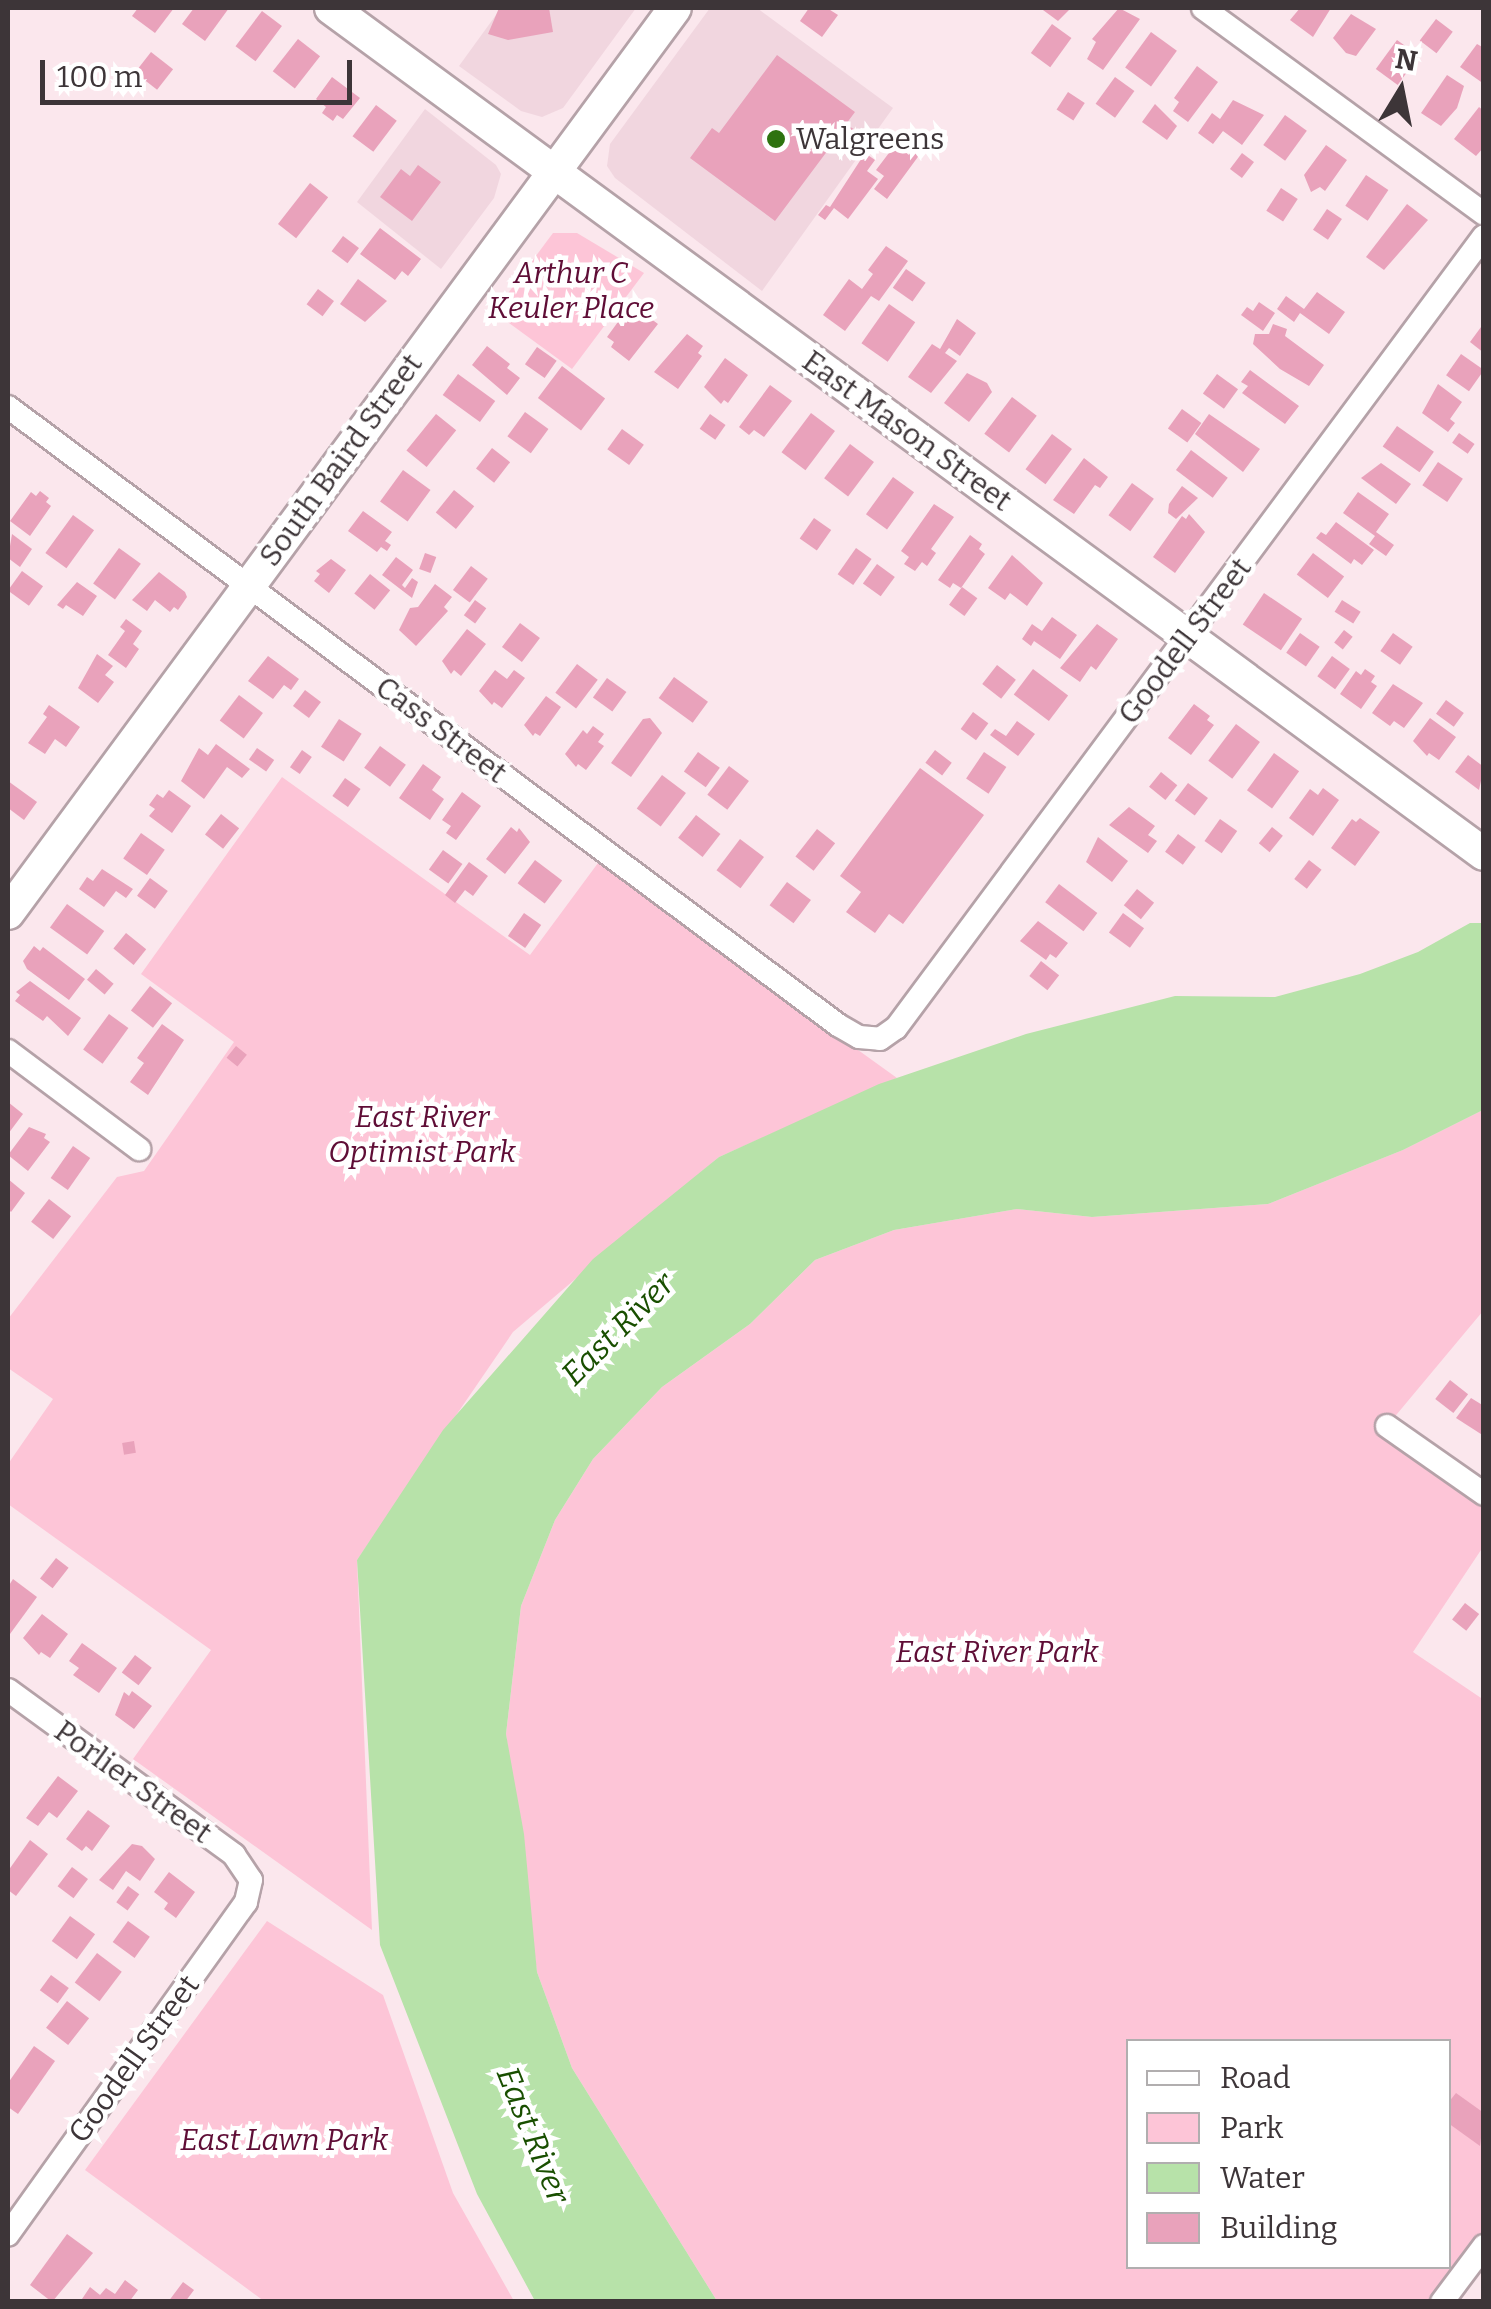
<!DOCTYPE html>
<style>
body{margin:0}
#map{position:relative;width:1491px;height:2309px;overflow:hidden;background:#fbe7ed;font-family:Bitter,serif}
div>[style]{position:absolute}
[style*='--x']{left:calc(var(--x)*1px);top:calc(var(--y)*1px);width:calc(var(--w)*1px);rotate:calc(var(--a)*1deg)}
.built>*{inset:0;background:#f1d6df}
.green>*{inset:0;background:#fdc5d7}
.water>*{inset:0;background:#b7e2a9}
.building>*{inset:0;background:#e9a2bb;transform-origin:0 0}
.roads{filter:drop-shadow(2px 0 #b5a2a8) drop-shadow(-2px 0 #b5a2a8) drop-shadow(0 2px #b5a2a8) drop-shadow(0 -2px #b5a2a8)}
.street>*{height:22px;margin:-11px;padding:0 11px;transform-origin:11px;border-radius:11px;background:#fff}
.secondary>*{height:32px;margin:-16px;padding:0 16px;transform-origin:16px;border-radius:16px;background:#fff}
.dots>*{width:28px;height:28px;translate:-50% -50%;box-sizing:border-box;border:5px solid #fff;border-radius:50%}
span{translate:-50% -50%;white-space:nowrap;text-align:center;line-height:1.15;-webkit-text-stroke:9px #fff;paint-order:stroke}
.poi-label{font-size:30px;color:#3d3538}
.left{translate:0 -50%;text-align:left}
.park-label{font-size:30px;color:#5f0d36;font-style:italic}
.street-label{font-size:30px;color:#3d3538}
.water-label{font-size:32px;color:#194f00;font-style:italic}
.frame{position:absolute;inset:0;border:10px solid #3d3538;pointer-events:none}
.legend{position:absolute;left:1126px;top:2039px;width:325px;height:230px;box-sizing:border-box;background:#fff;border:2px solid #b1aeaf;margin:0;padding:12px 18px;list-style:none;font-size:30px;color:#3d3538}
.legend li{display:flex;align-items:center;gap:20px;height:50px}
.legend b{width:50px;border:2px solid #b1aeaf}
.north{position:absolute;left:1351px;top:40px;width:100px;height:100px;-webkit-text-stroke:8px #fff;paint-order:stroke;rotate:10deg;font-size:28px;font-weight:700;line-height:40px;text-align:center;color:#3d3538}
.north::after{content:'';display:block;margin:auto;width:35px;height:45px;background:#3d3538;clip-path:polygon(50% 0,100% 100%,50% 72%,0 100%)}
.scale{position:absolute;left:40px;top:60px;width:312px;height:45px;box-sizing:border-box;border:5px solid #3d3538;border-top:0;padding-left:12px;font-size:30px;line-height:35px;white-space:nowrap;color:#3d3538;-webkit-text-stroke:8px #fff;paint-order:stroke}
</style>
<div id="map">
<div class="built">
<i style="clip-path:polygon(501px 8px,636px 8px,563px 108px,542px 117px,521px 111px,459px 66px)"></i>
<i style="clip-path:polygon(710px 8px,757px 8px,893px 108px,762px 291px,615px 178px,607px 166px,610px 144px)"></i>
<i style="clip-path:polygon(425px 109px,496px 165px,501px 174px,494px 198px,441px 269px,357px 202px)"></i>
</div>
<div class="green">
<i style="clip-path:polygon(553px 233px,577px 233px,644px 273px,572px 369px,494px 312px)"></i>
<i style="clip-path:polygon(282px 777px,530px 955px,598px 863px,897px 1078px,719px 1157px,513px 1332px,357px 1560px,372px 1930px,133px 1759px,211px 1650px,8px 1504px,8px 1464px,53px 1399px,8px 1368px,8px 1319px,117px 1177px,144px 1171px,234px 1042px,141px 974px)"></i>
<i style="clip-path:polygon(evenodd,1483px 1110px,1483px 1311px,1387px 1426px,1483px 1494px,1483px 1547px,1413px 1652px,1484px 1700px,1483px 2246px,1442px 2301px,717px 2301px,572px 2068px,537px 1972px,506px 1734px,521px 1606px,555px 1520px,593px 1459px,662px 1387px,750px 1324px,815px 1260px,894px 1230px,1017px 1209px,1092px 1217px,1268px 1204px,1403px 1150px,1483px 1110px,1128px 2042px,1448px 2042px,1448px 2266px,1128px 2266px,1128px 2042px)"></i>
<i style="clip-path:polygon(267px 1921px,383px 1995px,453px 2193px,514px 2301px,264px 2301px,85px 2170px)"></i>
</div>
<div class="water">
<i style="clip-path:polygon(1470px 923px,1483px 923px,1483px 1110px,1403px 1150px,1268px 1204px,1092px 1217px,1017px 1209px,894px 1230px,815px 1260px,750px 1324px,662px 1387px,593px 1459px,555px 1520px,521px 1606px,506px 1734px,524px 1834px,537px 1972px,572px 2068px,717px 2301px,535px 2301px,477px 2194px,380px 1945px,357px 1560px,443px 1430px,593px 1259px,719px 1157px,879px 1084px,1026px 1034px,1175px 996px,1275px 997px,1360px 974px,1418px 952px)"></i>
</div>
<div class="building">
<i style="clip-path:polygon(138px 8px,174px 8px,155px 33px,132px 16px)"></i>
<i style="clip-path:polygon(194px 8px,229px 8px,205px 41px,182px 24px)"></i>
<i style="clip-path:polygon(499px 8px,549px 8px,553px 32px,508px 40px,488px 34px)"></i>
<i style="clip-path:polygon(809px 8px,827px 8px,838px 15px,822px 37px,800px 21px)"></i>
<i style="clip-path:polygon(1045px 8px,1071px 8px,1058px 21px,1043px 10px)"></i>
<i style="clip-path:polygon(1119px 8px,1140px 19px,1103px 70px,1087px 59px,1096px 42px,1092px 39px)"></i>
<i style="clip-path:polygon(1300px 8px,1331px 8px,1313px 37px,1290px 20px)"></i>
<i style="left:262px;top:11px;width:25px;height:44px;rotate:37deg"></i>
<i style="clip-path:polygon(1351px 14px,1376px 29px,1356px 56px,1346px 53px,1333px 38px)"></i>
<i style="left:1436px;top:19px;width:21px;height:27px;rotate:37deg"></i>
<i style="left:1052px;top:24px;width:24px;height:36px;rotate:36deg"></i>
<i style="left:1151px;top:32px;width:32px;height:44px;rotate:36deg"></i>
<i style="left:298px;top:39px;width:28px;height:41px;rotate:38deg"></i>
<i style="left:1397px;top:40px;width:27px;height:36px;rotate:36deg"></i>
<i style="clip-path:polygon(1477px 44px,1484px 48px,1484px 84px,1460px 67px)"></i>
<i style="left:151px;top:52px;width:28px;height:26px;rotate:38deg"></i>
<i style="clip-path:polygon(777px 55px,855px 112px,846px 124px,855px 130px,839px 152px,831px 146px,775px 221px,690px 158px,712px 128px,719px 133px)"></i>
<i style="clip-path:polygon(1197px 66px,1218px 82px,1188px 122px,1173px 111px,1179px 102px,1174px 98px)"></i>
<i style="clip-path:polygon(1447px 75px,1464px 86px,1457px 108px,1441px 126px,1421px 113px)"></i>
<i style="clip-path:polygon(332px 77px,360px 98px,343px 119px,337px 115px,333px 121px,322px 113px,326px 107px,316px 99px)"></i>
<i style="left:1115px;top:77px;width:24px;height:33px;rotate:36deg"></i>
<i style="left:1068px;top:92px;width:20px;height:21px;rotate:33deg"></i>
<i style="clip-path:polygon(1233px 100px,1264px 115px,1242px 145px,1223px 131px,1213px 144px,1198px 133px,1212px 113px,1220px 119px)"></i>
<i style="clip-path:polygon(1155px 104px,1177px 126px,1167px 140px,1142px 122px)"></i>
<i style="left:376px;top:105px;width:26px;height:39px;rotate:37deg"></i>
<i style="clip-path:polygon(1479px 107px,1484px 111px,1484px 147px,1476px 156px,1454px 139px)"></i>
<i style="left:1285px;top:115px;width:27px;height:37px;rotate:36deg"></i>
<i style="clip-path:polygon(916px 144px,923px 150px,887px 199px,874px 189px,884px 176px,876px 170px,895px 145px,909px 155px)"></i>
<i style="clip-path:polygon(1326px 145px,1347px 160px,1325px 191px,1320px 187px,1311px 192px,1304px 175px)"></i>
<i style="clip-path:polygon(865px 153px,875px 160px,867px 171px,878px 179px,848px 219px,834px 208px,825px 220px,818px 215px,826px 205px,830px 207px)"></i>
<i style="left:1242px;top:153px;width:15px;height:20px;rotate:37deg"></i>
<i style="clip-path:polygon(418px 165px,441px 182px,412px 221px,380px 197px,401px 169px,410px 176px)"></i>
<i style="left:1366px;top:175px;width:27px;height:37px;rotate:34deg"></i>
<i style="left:310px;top:183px;width:23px;height:52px;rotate:38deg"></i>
<i style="left:1281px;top:188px;width:20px;height:27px;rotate:33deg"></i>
<i style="clip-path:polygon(1407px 204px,1428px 220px,1384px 270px,1366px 257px)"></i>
<i style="left:1327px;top:209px;width:18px;height:25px;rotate:34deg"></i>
<i style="clip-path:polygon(380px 228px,421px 259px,408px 276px,402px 271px,395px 280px,360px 254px)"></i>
<i style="left:343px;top:236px;width:20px;height:19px;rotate:37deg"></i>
<i style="clip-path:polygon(886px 246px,908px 261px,879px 301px,871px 296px,845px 331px,823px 315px,849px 279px,862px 289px,873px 274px,868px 270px)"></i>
<i style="left:906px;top:269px;width:24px;height:23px;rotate:35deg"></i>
<i style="clip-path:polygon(358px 279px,387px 301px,365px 322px,340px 304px)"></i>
<i style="left:318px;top:289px;width:20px;height:19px;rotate:37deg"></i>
<i style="clip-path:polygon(1317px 292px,1345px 312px,1329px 334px,1300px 313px,1294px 322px,1277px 309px,1286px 296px,1304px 309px)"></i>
<i style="clip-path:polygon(1259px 302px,1275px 313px,1263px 331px,1241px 315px,1247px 307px,1253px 311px)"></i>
<i style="clip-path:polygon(631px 304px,658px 324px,629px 361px,611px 347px,614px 342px,607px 337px)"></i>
<i style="left:889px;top:304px;width:32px;height:48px;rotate:35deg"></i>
<i style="clip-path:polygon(957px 319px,976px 333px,960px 356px,949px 348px,945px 353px,957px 361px,931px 393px,908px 377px,932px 344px,940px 349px)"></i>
<i style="clip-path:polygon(1484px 323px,1484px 353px,1470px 342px)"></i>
<i style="clip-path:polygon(1273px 324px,1287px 329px,1285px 336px,1324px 365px,1309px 386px,1280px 369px,1253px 344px,1255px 334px,1269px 334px)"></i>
<i style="clip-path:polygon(687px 334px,703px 346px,698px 353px,702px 356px,678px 389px,654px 372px)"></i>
<i style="clip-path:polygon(487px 346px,510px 364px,507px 368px,520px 378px,507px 395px,472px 365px)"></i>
<i style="left:537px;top:347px;width:24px;height:21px;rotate:35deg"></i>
<i style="left:1461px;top:354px;width:28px;height:26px;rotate:35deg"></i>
<i style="clip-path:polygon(725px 358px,748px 375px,728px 403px,724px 400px,721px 404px,704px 387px)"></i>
<i style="left:562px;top:366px;width:54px;height:40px;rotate:37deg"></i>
<i style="clip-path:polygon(1250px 370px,1299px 406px,1285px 424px,1242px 393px,1248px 386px,1241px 382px)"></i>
<i style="clip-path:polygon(967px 373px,987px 383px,992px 392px,969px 422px,944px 403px)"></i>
<i style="left:458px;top:374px;width:46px;height:26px;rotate:36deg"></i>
<i style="left:1217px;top:374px;width:26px;height:24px;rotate:36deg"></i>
<i style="clip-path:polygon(1438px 384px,1462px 402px,1450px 419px,1455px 423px,1448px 432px,1422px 413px)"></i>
<i style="clip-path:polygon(770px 385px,792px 401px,764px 437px,754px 430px,749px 435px,739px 427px)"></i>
<i style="left:1012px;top:397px;width:31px;height:46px;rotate:37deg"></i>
<i style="left:1182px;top:409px;width:24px;height:24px;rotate:36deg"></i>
<i style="left:525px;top:412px;width:29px;height:30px;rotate:36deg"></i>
<i style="left:811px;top:413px;width:30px;height:49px;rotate:37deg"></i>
<i style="left:436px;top:414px;width:26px;height:47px;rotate:39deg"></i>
<i style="left:710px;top:414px;width:19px;height:18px;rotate:35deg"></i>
<i style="clip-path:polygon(1209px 414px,1260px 449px,1243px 472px,1195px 434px)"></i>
<i style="left:1397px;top:426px;width:45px;height:25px;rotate:35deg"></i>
<i style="left:622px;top:429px;width:27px;height:25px;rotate:36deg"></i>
<i style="left:1459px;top:433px;width:19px;height:12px;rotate:35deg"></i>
<i style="left:1052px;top:434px;width:25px;height:44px;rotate:37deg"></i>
<i style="left:850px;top:444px;width:30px;height:43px;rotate:37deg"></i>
<i style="left:492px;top:448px;width:23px;height:26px;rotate:38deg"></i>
<i style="left:1191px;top:450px;width:46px;height:25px;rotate:37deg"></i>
<i style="clip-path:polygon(1084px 458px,1108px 477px,1100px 488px,1095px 485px,1074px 514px,1053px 500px)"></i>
<i style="left:1438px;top:462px;width:30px;height:28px;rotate:34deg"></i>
<i style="clip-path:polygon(1381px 463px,1411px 484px,1396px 504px,1361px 478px)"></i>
<i style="left:403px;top:470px;width:34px;height:39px;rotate:36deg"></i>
<i style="left:893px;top:477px;width:26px;height:46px;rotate:36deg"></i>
<i style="left:1132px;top:483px;width:27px;height:40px;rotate:36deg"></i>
<i style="clip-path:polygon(1182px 486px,1198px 498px,1176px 519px,1168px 513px,1169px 504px)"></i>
<i style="left:454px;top:490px;width:26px;height:29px;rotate:39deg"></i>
<i style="clip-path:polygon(40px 491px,49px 498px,46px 502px,51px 506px,30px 536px,10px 521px,31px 492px,36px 496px)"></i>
<i style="clip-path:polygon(1358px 492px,1389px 514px,1376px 532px,1394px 545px,1386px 556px,1369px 544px,1375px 536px,1343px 513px)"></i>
<i style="clip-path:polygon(934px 504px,954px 517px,931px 549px,936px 553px,927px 566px,922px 562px,915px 571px,904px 564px,909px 557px,901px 551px)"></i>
<i style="clip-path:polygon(363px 511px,392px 532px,385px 541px,391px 545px,387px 551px,381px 547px,377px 552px,348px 531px)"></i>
<i style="clip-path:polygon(1189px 514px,1205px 532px,1175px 573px,1153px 557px,1182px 516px,1186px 519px)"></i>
<i style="left:73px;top:515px;width:26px;height:47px;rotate:36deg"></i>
<i style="left:814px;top:518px;width:21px;height:25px;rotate:35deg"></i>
<i style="clip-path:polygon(1336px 522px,1374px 550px,1362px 565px,1354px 559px,1351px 564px,1316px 538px,1321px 532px,1326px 535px)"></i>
<i style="clip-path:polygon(12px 534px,32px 549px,20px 567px,8px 558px)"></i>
<i style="clip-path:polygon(970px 535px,982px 544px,979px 549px,985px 554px,961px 588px,953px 583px,950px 588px,938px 580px)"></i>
<i style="left:119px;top:548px;width:27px;height:44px;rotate:36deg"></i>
<i style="left:856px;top:548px;width:19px;height:32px;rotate:35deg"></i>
<i style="left:425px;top:553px;width:12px;height:17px;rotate:20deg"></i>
<i style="left:1313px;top:553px;width:39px;height:27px;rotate:37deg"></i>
<i style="clip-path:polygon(1012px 555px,1043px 583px,1027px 606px,1010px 593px,1005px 600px,988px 588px)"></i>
<i style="clip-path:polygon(396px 557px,413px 570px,402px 585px,405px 588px,412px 578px,418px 582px,412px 598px,382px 575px)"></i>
<i style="clip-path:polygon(331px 559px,346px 570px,329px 593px,314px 581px,320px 574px,316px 571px)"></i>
<i style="left:877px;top:564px;width:22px;height:24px;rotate:36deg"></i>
<i style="left:471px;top:566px;width:21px;height:30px;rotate:37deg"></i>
<i style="left:22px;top:571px;width:26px;height:24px;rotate:36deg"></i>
<i style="clip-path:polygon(159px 572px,185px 592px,187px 597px,178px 610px,174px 607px,170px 612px,155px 600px,147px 611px,132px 600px)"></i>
<i style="left:370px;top:574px;width:26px;height:25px;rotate:39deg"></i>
<i style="clip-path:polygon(77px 582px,97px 596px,83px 616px,66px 605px,63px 609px,57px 605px)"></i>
<i style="clip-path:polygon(435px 584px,452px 597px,444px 607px,448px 611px,416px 646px,399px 630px,410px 608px,418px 607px)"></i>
<i style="left:962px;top:587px;width:19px;height:22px;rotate:36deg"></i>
<i style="left:1264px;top:593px;width:46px;height:38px;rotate:34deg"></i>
<i style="left:475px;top:600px;width:14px;height:19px;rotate:36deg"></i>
<i style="left:1342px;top:600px;width:22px;height:14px;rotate:32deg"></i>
<i style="clip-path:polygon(1052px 617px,1077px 635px,1060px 659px,1034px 641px,1031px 646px,1022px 639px,1032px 624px,1042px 631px)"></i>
<i style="clip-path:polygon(126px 619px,142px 631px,133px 644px,139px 649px,126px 668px,108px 655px,125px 631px,120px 627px)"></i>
<i style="left:520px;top:623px;width:25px;height:30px;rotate:37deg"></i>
<i style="clip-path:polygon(1097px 624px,1118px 639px,1096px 670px,1091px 666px,1080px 682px,1060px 668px)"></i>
<i style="clip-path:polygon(467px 629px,486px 644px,461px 676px,454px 670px,451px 674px,442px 661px)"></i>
<i style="left:1344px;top:630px;width:11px;height:16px;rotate:38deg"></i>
<i style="left:1300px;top:633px;width:24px;height:24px;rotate:35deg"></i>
<i style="left:1393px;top:633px;width:24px;height:22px;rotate:35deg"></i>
<i style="clip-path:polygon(97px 654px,113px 666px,105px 675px,114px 682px,98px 703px,78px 688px)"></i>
<i style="clip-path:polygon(268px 656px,299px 679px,291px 690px,284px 685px,273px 699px,248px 681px)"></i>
<i style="left:1332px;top:656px;width:22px;height:25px;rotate:36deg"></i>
<i style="left:577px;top:664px;width:26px;height:36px;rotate:37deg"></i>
<i style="left:997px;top:665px;width:24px;height:24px;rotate:38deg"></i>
<i style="left:1033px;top:669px;width:44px;height:32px;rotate:37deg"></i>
<i style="clip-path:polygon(1365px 669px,1375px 676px,1371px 682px,1377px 686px,1361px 709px,1340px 694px,1356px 671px,1361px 675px)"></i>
<i style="clip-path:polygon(495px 670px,507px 679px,514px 670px,525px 678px,502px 708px,494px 702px,492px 705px,479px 691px)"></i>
<i style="left:674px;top:677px;width:42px;height:26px;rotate:36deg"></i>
<i style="left:607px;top:678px;width:24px;height:24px;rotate:36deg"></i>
<i style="clip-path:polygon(1393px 684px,1423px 703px,1404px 728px,1394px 721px,1390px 726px,1372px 713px)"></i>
<i style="left:305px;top:690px;width:20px;height:20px;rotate:37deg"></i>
<i style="left:239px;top:695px;width:30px;height:32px;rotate:37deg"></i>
<i style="clip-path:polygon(546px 696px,561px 707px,540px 736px,535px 733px,533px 736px,524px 725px)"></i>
<i style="left:1446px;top:700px;width:22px;height:17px;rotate:36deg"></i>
<i style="clip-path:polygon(1194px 704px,1210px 716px,1207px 720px,1214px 725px,1191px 755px,1168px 738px)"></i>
<i style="clip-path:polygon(49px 705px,80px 727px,66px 747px,55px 739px,45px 754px,28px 743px,47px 717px,43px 714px)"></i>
<i style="left:973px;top:712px;width:19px;height:21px;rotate:36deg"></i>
<i style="clip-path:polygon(650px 718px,662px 733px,631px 777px,611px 763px,643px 719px)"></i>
<i style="clip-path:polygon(1430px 718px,1456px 737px,1439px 760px,1429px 753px,1427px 756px,1413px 741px)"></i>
<i style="left:339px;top:719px;width:27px;height:33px;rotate:33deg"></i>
<i style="clip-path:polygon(1017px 721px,1035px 734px,1018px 756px,990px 735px,995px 729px,1006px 736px)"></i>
<i style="left:1236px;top:724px;width:30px;height:46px;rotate:37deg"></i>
<i style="clip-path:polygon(593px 726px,604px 734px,598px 742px,604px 746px,586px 770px,578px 764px,576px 767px,565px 754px,583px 730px,587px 734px)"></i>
<i style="clip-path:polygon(216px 744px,250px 769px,242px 778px,227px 767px,204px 799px,181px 781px,199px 748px,208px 755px)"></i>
<i style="left:380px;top:746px;width:32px;height:27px;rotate:36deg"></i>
<i style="left:257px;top:748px;width:21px;height:14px;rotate:35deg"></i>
<i style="left:302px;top:750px;width:12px;height:21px;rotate:35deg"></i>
<i style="left:935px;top:750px;width:21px;height:16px;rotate:37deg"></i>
<i style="left:698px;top:752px;width:27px;height:24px;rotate:36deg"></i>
<i style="left:984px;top:752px;width:27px;height:32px;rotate:34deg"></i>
<i style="left:1274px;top:753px;width:31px;height:46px;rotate:36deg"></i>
<i style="clip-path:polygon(1468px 755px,1484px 767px,1479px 790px,1455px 772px)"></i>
<i style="clip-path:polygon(423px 764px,441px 777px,432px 790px,444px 799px,430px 820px,399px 798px)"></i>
<i style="left:729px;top:766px;width:25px;height:36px;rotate:37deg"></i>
<i style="clip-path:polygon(920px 768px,984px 815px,903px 924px,889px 914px,875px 933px,846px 912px,861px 892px,840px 876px)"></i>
<i style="left:1161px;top:772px;width:21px;height:19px;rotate:39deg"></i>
<i style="left:662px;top:775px;width:30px;height:42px;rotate:37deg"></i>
<i style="left:345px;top:778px;width:19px;height:22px;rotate:35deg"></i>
<i style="clip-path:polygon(8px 781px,37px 802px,24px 820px,8px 808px)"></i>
<i style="left:1188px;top:783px;width:25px;height:22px;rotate:37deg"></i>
<i style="clip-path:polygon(1323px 788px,1339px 800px,1313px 836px,1289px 818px,1310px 789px,1318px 795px)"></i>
<i style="clip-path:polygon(169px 790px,191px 806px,172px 833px,149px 816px,155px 809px,149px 805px,157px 794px,163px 798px)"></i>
<i style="clip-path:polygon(462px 792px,481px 806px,456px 840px,446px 833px,451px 826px,442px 820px)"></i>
<i style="clip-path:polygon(1129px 807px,1155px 826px,1148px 835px,1157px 841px,1148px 853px,1109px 825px)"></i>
<i style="left:221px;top:814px;width:23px;height:26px;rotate:38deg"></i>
<i style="left:696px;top:815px;width:31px;height:29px;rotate:38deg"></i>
<i style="clip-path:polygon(1360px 818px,1380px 832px,1355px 866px,1331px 848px,1352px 819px,1356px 822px)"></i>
<i style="left:1220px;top:819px;width:21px;height:27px;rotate:35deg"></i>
<i style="clip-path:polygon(511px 827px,517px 832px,519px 828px,530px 842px,505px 874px,486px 859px)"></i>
<i style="left:1272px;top:827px;width:14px;height:21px;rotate:39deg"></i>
<i style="left:817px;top:829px;width:23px;height:35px;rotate:38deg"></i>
<i style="left:141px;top:833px;width:29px;height:31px;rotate:35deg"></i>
<i style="left:1178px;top:834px;width:22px;height:22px;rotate:36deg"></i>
<i style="clip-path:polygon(1098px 837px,1128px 861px,1112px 882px,1086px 862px)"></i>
<i style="left:740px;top:839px;width:30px;height:39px;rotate:37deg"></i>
<i style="left:443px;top:850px;width:24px;height:24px;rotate:36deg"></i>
<i style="left:535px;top:860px;width:34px;height:29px;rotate:37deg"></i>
<i style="left:1309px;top:860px;width:16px;height:24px;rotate:38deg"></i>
<i style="clip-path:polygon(469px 862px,488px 876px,473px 896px,465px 890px,455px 903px,445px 895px)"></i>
<i style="clip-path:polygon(102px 869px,133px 889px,126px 898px,116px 891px,104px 907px,79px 889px,87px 877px,93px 881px)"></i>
<i style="left:150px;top:878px;width:22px;height:22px;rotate:36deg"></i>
<i style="left:787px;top:882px;width:30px;height:29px;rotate:37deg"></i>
<i style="left:1059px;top:884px;width:48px;height:23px;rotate:37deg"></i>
<i style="left:1137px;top:889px;width:22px;height:21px;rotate:39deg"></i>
<i style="left:67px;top:904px;width:46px;height:29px;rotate:36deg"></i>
<i style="left:524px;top:913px;width:21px;height:28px;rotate:35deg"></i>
<i style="left:1123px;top:913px;width:26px;height:24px;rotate:36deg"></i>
<i style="clip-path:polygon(1038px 921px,1068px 943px,1056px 958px,1050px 954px,1046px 960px,1020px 941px)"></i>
<i style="left:126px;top:933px;width:26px;height:20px;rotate:39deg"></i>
<i style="clip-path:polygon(34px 946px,40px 951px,43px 947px,85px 979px,69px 1000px,27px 969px,23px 961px)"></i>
<i style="left:1041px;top:961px;width:23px;height:19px;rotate:38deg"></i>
<i style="left:96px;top:969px;width:23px;height:14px;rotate:40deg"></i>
<i style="clip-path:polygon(30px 981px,81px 1018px,68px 1036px,47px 1016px,43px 1021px,15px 1001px,20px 995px,16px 992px)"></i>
<i style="left:150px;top:986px;width:28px;height:31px;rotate:38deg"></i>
<i style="left:109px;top:1014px;width:24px;height:44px;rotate:36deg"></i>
<i style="clip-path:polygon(162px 1024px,184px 1040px,148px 1095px,130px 1082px,144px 1063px,137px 1058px)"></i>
<i style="left:236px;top:1046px;width:14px;height:15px;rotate:39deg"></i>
<i style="clip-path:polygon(8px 1102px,23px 1114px,8px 1134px)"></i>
<i style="clip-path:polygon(29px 1127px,46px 1134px,44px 1138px,50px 1142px,28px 1171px,8px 1155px)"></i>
<i style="left:73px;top:1146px;width:21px;height:39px;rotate:35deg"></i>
<i style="clip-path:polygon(8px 1179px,25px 1193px,11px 1212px,8px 1209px)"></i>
<i style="left:49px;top:1199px;width:28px;height:29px;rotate:38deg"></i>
<i style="left:1450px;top:1380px;width:23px;height:24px;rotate:38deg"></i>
<i style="clip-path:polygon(1471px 1398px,1484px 1406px,1484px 1436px,1456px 1418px)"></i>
<i style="left:134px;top:1441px;width:12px;height:12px;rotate:81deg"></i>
<i style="left:56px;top:1558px;width:16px;height:26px;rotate:38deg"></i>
<i style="clip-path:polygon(13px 1579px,37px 1597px,10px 1634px,8px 1587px)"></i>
<i style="left:1465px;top:1603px;width:18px;height:21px;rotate:38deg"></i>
<i style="clip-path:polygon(42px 1614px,68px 1634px,50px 1658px,41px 1652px,39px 1655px,23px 1638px)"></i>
<i style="clip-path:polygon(82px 1643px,117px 1668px,99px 1693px,73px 1675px,79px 1668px,69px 1661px)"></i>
<i style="left:135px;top:1655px;width:21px;height:22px;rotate:37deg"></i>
<i style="clip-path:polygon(132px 1691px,152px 1706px,134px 1729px,115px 1715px,124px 1692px,129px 1696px)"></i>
<i style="clip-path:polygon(58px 1776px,78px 1791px,57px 1818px,49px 1812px,38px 1826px,26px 1818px)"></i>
<i style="clip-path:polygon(88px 1810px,110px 1826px,92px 1851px,86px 1846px,82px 1851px,66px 1839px)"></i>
<i style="clip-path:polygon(30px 1840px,48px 1854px,16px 1896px,8px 1890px,8px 1871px)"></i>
<i style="clip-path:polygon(132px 1844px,142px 1846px,155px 1859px,140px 1881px,126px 1871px,113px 1890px,99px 1880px)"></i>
<i style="left:72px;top:1867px;width:20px;height:24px;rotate:37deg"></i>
<i style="clip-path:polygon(169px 1872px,195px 1892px,176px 1918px,164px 1909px,168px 1903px,154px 1892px)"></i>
<i style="left:128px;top:1886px;width:14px;height:20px;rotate:36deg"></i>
<i style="left:70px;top:1916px;width:31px;height:31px;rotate:36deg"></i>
<i style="left:128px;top:1921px;width:27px;height:26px;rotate:36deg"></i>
<i style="left:97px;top:1953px;width:31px;height:37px;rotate:37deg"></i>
<i style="left:51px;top:1975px;width:22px;height:19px;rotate:36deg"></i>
<i style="left:67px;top:2001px;width:28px;height:34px;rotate:38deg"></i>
<i style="clip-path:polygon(34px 2046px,55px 2061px,18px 2114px,8px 2107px,8px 2083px)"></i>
<i style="clip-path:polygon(1456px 2093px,1484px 2113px,1480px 2146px,1448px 2123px,1448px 2103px)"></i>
<i style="clip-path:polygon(67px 2234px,93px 2253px,52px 2302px,30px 2285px)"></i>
<i style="clip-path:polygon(125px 2280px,138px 2290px,129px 2302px,80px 2302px,90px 2287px,100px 2295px,106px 2288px,115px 2294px)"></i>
<i style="clip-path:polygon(183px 2282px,194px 2290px,185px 2302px,168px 2302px)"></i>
</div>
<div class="roads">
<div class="street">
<i style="--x:1203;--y:8;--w:348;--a:36.2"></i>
<i style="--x:8;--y:407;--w:1035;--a:36.67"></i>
<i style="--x:838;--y:1025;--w:24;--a:30"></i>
<i style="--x:859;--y:1037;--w:21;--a:5"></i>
<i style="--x:880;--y:1039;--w:19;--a:-35"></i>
<i style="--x:896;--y:1028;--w:986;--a:-53.41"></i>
<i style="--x:8;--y:1051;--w:164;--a:36.8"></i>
<i style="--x:1387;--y:1426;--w:118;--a:35"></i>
<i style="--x:8;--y:1690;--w:280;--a:36.1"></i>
<i style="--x:234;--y:1855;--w:30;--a:56"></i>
<i style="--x:251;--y:1880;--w:23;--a:103"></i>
<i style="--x:246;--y:1902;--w:409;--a:125.6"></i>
<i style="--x:1442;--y:2302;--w:70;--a:-53.1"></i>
</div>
<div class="secondary">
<i style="--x:331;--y:8;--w:1430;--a:36.27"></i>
<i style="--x:8;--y:913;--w:1124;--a:-53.61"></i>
</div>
</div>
<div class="dots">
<i style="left:776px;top:139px;background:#2e720f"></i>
</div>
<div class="poi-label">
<span class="left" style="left:796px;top:139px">Walgreens</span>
</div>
<div class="park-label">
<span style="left:571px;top:290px">Arthur C<br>Keuler Place</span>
<span style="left:422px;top:1134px">East River<br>Optimist Park</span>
<span style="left:997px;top:1652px">East River Park</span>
<span style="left:284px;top:2140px">East Lawn Park</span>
</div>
<div class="street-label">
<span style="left:907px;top:431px;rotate:36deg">East Mason Street</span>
<span style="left:341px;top:460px;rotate:-54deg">South Baird Street</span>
<span style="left:1185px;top:641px;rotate:-53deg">Goodell Street</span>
<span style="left:441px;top:730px;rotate:37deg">Cass Street</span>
<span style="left:133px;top:1782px;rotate:36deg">Porlier Street</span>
<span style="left:134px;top:2059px;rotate:-54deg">Goodell Street</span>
</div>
<div class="water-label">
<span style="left:618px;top:1329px;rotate:-45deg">East River</span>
<span style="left:533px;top:2135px;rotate:68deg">East River</span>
</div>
<div class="frame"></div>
<ul class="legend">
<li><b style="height:12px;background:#fff"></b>Road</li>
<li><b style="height:28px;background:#fdc5d7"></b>Park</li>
<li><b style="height:28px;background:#b7e2a9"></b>Water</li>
<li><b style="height:28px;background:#e9a2bb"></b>Building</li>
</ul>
<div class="north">N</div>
<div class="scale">100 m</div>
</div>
